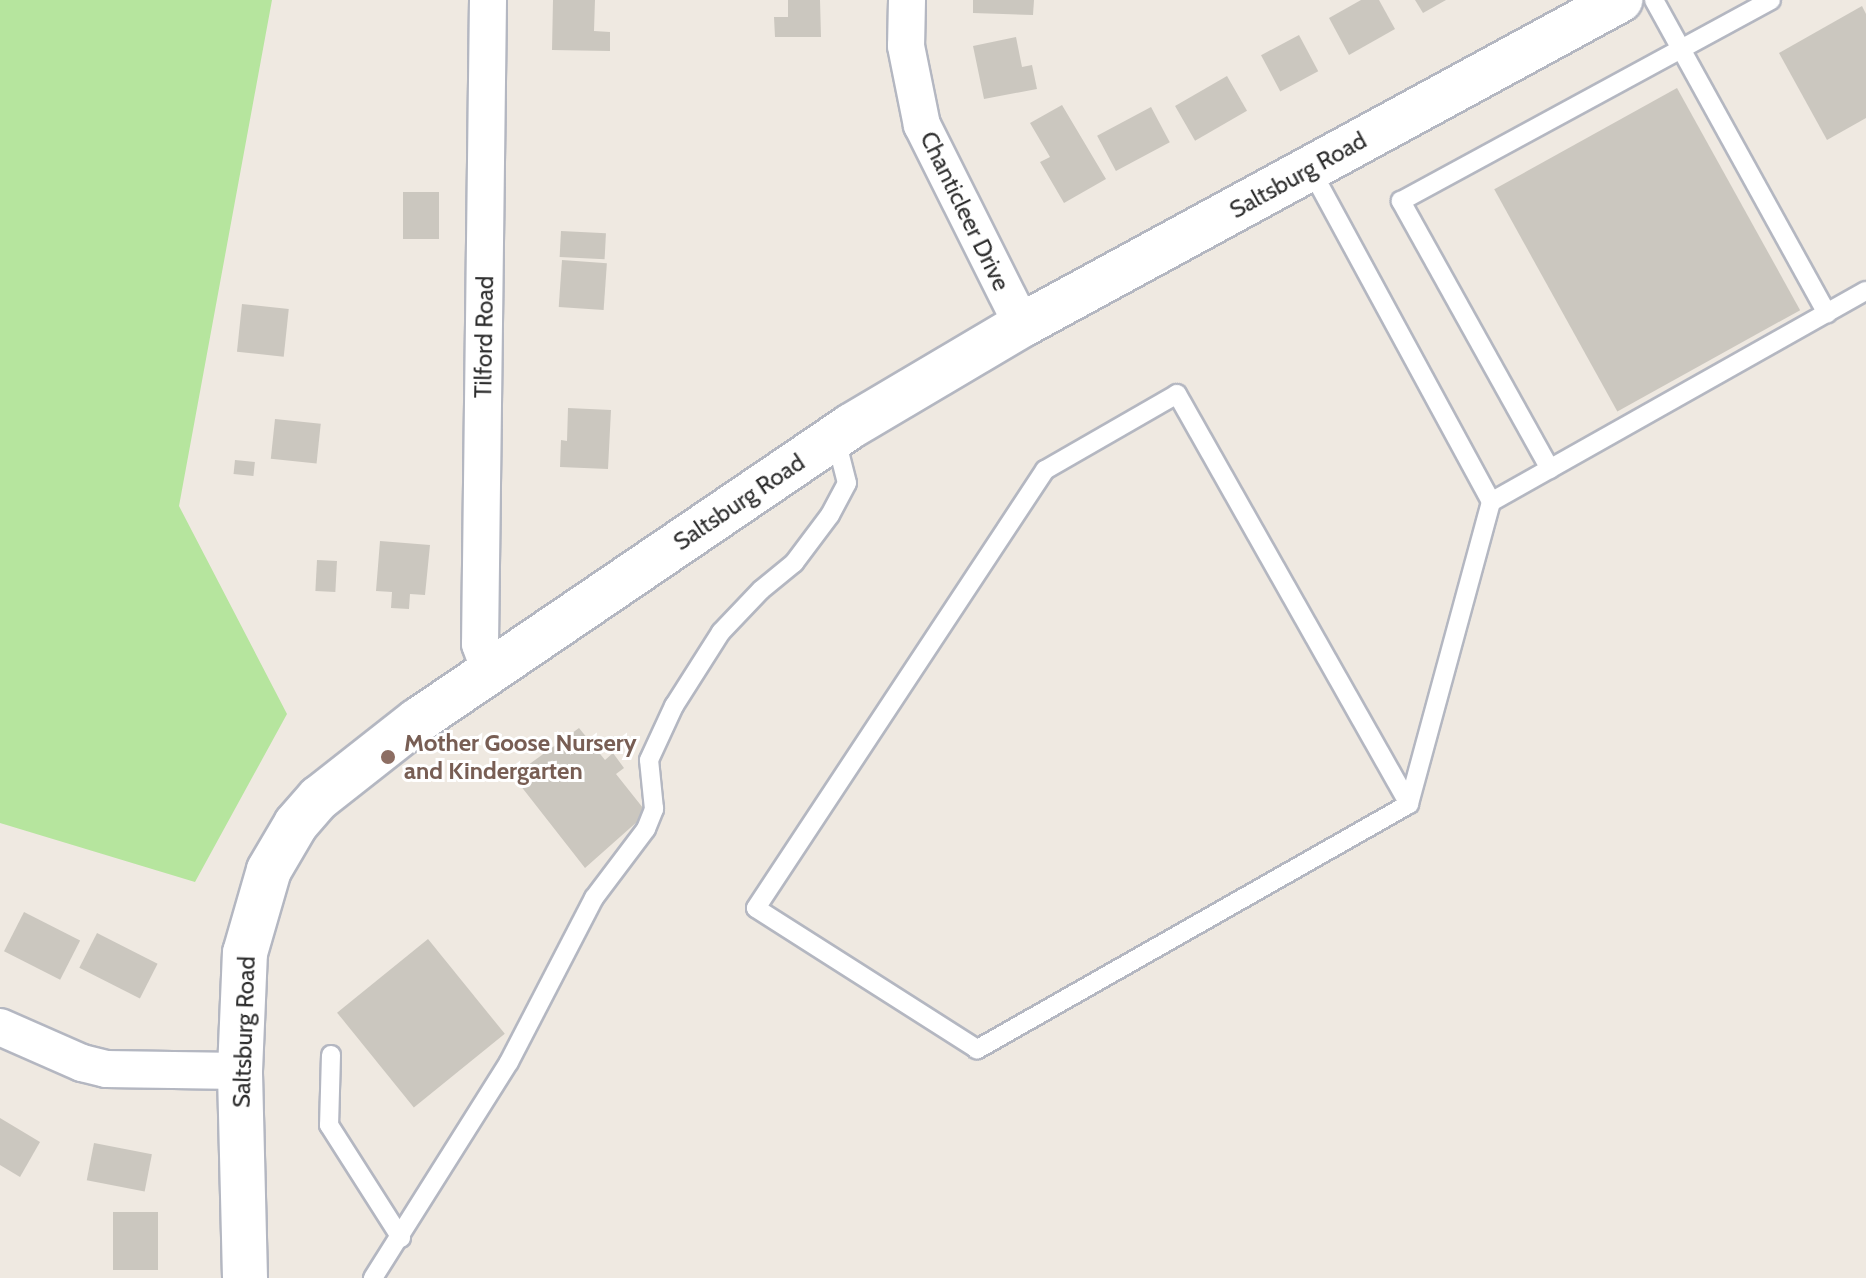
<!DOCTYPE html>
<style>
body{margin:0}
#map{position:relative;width:1866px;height:1278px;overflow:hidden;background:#efe9e1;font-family:Cabin,sans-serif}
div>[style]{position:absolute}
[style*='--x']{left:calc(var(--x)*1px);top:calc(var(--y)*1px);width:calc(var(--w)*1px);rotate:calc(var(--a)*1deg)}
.green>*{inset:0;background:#b6e59e}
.building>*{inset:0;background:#cbc7bf;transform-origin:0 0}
.roads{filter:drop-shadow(2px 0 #b4b7c1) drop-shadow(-2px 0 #b4b7c1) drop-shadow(0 2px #b4b7c1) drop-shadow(0 -2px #b4b7c1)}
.lane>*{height:18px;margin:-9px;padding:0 9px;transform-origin:9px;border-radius:9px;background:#fff}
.street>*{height:36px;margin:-18px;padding:0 18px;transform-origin:18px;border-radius:18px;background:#fff}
.secondary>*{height:44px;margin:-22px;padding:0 22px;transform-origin:22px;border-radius:22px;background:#fff}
.dots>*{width:22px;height:22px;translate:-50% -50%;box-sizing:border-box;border:4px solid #fff;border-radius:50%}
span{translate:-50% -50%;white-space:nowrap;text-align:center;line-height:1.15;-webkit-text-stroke:6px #fff;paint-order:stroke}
.street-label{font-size:24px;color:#2e2e2e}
.education-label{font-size:24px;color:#785e54;font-weight:700}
.left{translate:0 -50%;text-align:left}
</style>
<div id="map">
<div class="green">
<i style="clip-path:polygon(0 0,272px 0,179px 506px,287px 714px,195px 882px,0 823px)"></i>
</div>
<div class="building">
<i style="clip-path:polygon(553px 0,595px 0,594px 31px,610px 32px,610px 51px,552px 50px)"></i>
<i style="clip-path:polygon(788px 0,820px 0,821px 37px,775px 37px,774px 17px,788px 17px)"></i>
<i style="clip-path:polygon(973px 0,1034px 0,1033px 15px,973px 13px)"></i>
<i style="clip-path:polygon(1361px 0,1379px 0,1395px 29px,1349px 55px,1329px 18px)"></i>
<i style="clip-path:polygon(1415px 0,1446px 0,1423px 13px)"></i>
<i style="clip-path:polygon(1862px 6px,1866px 14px,1866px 118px,1827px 140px,1779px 53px)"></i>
<i style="left:1299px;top:35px;width:41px;height:43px;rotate:62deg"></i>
<i style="clip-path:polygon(1016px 37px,1022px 67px,1032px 65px,1037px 89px,984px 99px,973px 46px)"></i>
<i style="left:1227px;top:76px;width:40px;height:60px;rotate:60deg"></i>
<i style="left:1677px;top:88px;width:254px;height:209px;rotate:61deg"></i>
<i style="clip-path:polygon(1062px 105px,1106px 179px,1064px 203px,1040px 162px,1050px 157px,1030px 123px)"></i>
<i style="left:1151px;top:107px;width:40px;height:61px;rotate:62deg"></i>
<i style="left:403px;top:192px;width:36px;height:47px"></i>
<i style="left:561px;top:231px;width:45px;height:26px;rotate:3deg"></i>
<i style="left:562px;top:260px;width:45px;height:47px;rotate:4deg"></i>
<i style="left:242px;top:304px;width:47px;height:48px;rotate:6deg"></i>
<i style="clip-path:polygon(568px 408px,611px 410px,608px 469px,560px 467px,561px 440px,567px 441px)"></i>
<i style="left:275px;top:419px;width:46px;height:40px;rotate:6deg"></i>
<i style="left:235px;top:460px;width:20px;height:14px;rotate:6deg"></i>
<i style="clip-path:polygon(380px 541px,430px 545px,425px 595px,410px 594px,409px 609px,391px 608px,392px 592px,376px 591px)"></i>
<i style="left:317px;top:560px;width:20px;height:31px;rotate:3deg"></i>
<i style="clip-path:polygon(579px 728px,605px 760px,613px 753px,624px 768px,616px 774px,647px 813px,585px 868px,513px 776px)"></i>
<i style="left:24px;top:912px;width:63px;height:44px;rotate:27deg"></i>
<i style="left:97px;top:933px;width:68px;height:39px;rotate:27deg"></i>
<i style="left:428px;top:939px;width:122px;height:117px;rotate:51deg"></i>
<i style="clip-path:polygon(0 1118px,40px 1142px,20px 1177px,0 1165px)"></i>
<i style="left:94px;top:1143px;width:59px;height:38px;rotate:11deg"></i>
<i style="left:113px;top:1212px;width:45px;height:58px"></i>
</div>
<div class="roads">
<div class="lane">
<i style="--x:1654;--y:0;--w:358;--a:61.1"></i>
<i style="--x:1310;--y:168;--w:380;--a:61.5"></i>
<i style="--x:1491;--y:502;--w:313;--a:105.2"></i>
<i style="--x:1409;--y:804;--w:497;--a:150.4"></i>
<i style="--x:977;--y:1049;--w:262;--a:-147.5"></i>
<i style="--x:756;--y:908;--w:525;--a:-56.58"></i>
<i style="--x:1045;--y:470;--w:152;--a:-29.9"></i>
<i style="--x:1177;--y:394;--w:471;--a:60.5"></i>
<i style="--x:1550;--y:469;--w:307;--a:-119.1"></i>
<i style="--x:1401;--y:201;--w:421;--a:-28.5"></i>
<i style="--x:1491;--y:502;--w:430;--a:-29.4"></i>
<i style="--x:331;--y:1055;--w:70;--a:91.6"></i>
<i style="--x:329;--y:1125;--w:134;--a:57.5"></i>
<i style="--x:373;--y:1278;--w:255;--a:-57.8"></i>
<i style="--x:509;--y:1062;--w:185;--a:-62.6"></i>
<i style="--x:594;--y:898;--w:86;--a:-53"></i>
<i style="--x:646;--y:829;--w:22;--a:-68"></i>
<i style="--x:654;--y:809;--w:49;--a:-95.8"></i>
<i style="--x:649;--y:760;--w:60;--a:-65.2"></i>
<i style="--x:674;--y:706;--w:88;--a:-57.6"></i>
<i style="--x:721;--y:632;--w:58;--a:-46.4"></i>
<i style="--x:761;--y:590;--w:43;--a:-39.3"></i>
<i style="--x:794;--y:563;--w:60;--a:-53.1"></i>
<i style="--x:830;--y:515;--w:36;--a:-62"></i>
<i style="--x:847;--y:483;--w:49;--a:-104.3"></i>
</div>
<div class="street">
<i style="--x:488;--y:0;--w:644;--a:90.71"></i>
<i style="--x:480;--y:644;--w:30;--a:70"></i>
<i style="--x:907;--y:0;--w:46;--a:91.2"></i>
<i style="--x:906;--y:46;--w:81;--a:78.6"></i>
<i style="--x:922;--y:125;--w:224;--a:63.4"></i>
<i style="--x:0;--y:1027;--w:90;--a:23.7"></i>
<i style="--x:82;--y:1063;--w:25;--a:14"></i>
<i style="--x:106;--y:1069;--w:134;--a:0.9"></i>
</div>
<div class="secondary">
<i style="--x:245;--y:1278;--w:207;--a:-91.4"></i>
<i style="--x:240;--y:1071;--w:118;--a:-87.6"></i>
<i style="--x:245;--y:953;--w:86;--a:-73.9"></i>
<i style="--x:269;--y:870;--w:53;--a:-59.6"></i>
<i style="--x:296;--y:824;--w:35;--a:-49"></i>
<i style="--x:319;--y:798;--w:125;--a:-38.2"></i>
<i style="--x:417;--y:721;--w:525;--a:-34.2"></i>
<i style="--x:851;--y:426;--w:199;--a:-30.6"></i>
<i style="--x:1022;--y:325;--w:681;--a:-28.52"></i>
</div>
</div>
<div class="dots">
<i style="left:388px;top:757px;background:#8d6e63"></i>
</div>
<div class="street-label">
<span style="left:1298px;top:175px;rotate:-29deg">Saltsburg Road</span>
<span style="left:965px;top:211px;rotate:64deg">Chanticleer Drive</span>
<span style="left:484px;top:337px;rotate:-89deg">Tilford Road</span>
<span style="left:739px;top:502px;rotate:-34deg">Saltsburg Road</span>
<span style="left:244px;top:1032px;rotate:-88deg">Saltsburg Road</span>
</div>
<div class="education-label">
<span class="left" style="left:404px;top:757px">Mother Goose Nursery<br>and Kindergarten</span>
</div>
</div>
